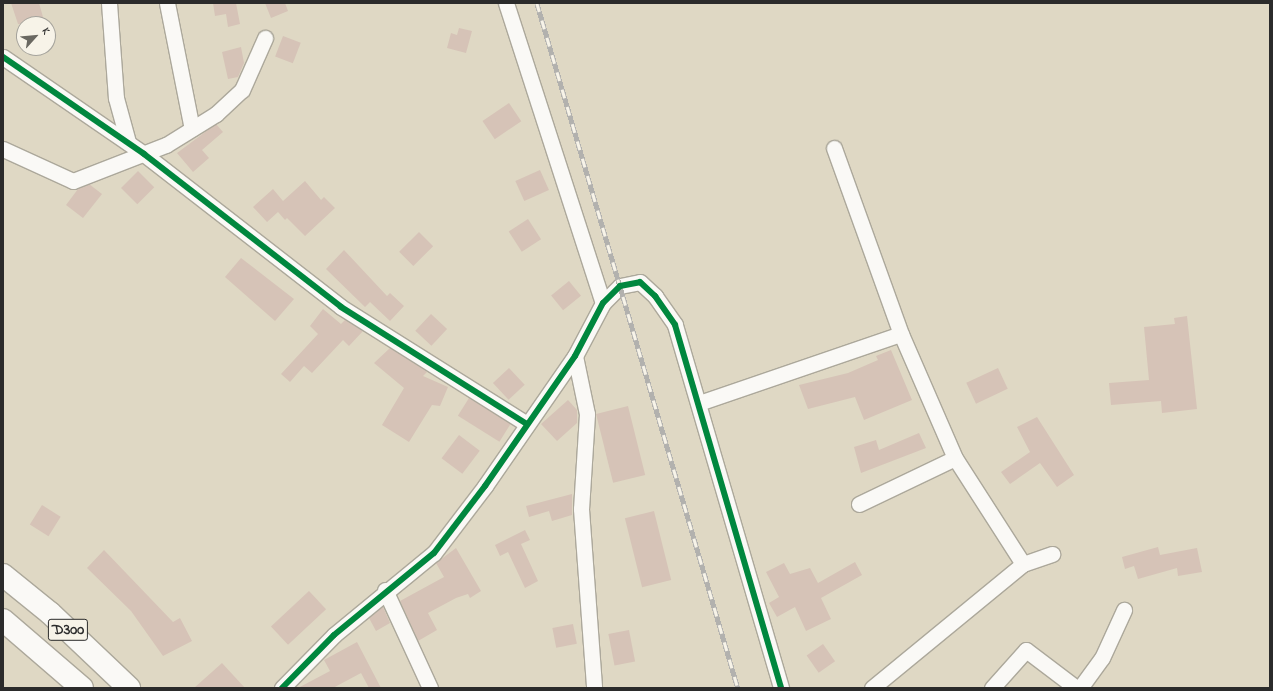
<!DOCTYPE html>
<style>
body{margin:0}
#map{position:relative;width:1273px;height:691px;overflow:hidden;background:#dfd8c4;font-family:"Indie Flower",sans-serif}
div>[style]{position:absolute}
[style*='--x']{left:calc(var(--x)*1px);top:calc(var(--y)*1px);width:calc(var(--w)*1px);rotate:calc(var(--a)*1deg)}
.building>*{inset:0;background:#d6c3b7;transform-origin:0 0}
.roads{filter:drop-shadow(1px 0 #aca89b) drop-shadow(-1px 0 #aca89b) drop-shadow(0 1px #aca89b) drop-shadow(0 -1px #aca89b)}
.minor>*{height:15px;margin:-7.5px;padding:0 7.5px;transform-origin:7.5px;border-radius:7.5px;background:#faf9f6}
.trunk>*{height:22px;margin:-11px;padding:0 11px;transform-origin:11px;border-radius:11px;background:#faf9f6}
.rail>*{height:4.5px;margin-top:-2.25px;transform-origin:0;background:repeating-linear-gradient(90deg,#f7f3e8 0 9px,#b2b1ae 0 18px);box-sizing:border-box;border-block:1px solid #b2b1ae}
.cycleway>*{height:6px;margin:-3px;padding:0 3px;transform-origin:3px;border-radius:3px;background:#00873e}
span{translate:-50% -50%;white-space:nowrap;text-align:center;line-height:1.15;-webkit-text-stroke:3.5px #f7f3e8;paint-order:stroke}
.shield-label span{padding:1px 3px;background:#f7f3e8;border:1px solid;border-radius:3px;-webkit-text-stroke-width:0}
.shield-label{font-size:16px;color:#2b2b2b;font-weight:700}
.frame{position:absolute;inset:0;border:4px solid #2b2b2b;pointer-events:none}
.north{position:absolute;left:16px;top:16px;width:40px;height:40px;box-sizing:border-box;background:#f7f3e8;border:1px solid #a5a39c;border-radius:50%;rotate:63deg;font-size:11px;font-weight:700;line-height:16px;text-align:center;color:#2b2b2b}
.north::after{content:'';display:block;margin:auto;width:14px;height:18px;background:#6a6861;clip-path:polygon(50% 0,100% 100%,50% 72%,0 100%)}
</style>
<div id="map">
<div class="building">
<i style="clip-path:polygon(11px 3px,39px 3px,45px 24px,18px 24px)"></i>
<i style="clip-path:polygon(213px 3px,236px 3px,240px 24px,228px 27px,226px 14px,215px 16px)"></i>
<i style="clip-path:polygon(265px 3px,285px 3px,288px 11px,271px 18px)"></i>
<i style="clip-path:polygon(459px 28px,472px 31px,466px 53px,447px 48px,451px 33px,457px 35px)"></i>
<i style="left:283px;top:36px;width:19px;height:22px;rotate:21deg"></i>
<i style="clip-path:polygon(241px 47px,244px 63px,238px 77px,228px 79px,222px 52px)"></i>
<i style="left:509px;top:103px;width:22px;height:32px;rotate:56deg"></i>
<i style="clip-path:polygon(216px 124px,223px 132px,202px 150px,209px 158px,193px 172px,177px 153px)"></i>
<i style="left:540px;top:170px;width:22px;height:27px;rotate:66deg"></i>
<i style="left:138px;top:171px;width:23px;height:24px;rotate:45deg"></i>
<i style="clip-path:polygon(305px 181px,321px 200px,324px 197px,335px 208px,305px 236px,287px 218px,285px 220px,278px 212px,267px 222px,253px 207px,273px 189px,283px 201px)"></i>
<i style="clip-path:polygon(89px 184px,102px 194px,83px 218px,66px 205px,78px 189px)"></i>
<i style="left:528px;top:219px;width:24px;height:23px;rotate:57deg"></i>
<i style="left:419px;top:232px;width:20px;height:28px;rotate:45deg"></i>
<i style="clip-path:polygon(344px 250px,387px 296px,390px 293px,404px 306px,390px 321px,370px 302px,365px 307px,326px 269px)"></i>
<i style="clip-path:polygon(241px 258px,294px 299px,275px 321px,225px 277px)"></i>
<i style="left:569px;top:281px;width:19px;height:23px;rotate:51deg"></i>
<i style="clip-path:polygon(323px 309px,341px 324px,345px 320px,363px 331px,349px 346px,343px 340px,312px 373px,304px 366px,290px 382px,281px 374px,318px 334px,310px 326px)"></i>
<i style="left:431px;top:314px;width:22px;height:23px;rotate:43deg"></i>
<i style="clip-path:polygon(1187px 316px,1197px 409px,1162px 413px,1161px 401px,1111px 405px,1109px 383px,1149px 380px,1144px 327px,1175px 324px,1174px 318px)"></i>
<i style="clip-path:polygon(390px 348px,423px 369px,427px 372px,423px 376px,448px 387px,440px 406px,432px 405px,409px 442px,382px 425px,404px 388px,374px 363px)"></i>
<i style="clip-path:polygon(891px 350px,912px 400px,864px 420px,855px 397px,808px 409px,799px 385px,848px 373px,878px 360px,876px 356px)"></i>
<i style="left:509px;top:368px;width:23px;height:22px;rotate:47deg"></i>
<i style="left:998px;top:368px;width:23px;height:35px;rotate:65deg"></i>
<i style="left:469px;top:398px;width:49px;height:21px;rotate:32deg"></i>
<i style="clip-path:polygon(568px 400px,577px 410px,577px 423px,557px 441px,541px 424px)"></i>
<i style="left:628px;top:406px;width:71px;height:33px;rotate:76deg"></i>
<i style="clip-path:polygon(1037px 417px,1074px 475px,1057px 487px,1040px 463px,1010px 484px,1001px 472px,1030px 452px,1017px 427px)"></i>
<i style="clip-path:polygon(919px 433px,926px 448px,861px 473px,854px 447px,876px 440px,879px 450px)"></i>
<i style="left:459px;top:435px;width:26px;height:29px;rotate:37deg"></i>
<i style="clip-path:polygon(572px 494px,572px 515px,552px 521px,549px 511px,529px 517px,526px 506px)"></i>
<i style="left:42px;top:505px;width:22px;height:23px;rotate:32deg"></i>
<i style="left:654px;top:511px;width:71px;height:30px;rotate:76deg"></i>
<i style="clip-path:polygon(525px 530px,530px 540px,521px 544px,538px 581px,525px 588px,508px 552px,500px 556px,495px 545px)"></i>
<i style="clip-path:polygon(1158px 547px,1160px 555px,1197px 548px,1202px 572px,1178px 576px,1177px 568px,1138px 579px,1134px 566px,1125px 569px,1122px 557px)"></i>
<i style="clip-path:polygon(456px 548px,481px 591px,470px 598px,468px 594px,456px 598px,428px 613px,437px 630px,418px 641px,400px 601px,444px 577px,436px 563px)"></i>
<i style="clip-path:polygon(104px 550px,173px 622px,180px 618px,192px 641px,163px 656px,131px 611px,87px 568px)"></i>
<i style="clip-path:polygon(855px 562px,862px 575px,821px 598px,831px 619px,806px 631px,795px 607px,777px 617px,769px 603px,779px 597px,766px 572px,784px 563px,790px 574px,810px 568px,818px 583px)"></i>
<i style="left:309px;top:591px;width:25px;height:52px;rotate:47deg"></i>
<i style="clip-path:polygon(383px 607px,390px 623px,376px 631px,369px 618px)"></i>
<i style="left:573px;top:624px;width:20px;height:21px;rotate:79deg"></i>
<i style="left:629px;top:630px;width:32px;height:21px;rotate:79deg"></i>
<i style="clip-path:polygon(357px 642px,381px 688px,369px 688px,361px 673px,333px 688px,298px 688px,330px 671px,324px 660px)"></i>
<i style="left:823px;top:644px;width:21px;height:20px;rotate:55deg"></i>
<i style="clip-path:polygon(222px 663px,245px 688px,194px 688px)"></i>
</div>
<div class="roads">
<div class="minor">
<i style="--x:109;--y:3;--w:95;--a:85.8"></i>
<i style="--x:116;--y:98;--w:46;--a:74.7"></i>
<i style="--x:167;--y:3;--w:128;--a:78.8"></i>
<i style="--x:506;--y:3;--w:315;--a:72.1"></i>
<i style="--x:3;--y:57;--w:171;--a:34.5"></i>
<i style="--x:144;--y:154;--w:249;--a:37.8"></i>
<i style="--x:341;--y:307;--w:218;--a:32.2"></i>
<i style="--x:834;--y:148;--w:198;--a:70.2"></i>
<i style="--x:901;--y:334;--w:135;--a:66.5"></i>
<i style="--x:955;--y:458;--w:126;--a:57.3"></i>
<i style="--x:3;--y:149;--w:77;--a:24.6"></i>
<i style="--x:73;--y:181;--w:100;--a:-21.2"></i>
<i style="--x:166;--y:145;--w:59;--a:-31.8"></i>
<i style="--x:216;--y:114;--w:35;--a:-43"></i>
<i style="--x:242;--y:90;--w:57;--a:-66.1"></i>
<i style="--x:575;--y:356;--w:59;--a:78.3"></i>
<i style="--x:587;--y:414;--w:95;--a:93.6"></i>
<i style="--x:581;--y:509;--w:179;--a:85.8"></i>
<i style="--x:699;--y:403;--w:213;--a:-18.9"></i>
<i style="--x:859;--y:504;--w:106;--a:-25.6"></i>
<i style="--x:385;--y:590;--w:108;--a:65.3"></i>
<i style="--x:282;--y:688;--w:74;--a:-45.5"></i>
<i style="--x:334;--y:635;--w:129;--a:-39.4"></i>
<i style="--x:434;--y:553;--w:84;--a:-52.7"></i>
<i style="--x:485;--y:486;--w:158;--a:-55.3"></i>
<i style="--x:575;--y:356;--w:60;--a:-62.2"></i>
<i style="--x:603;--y:303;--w:24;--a:-45"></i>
<i style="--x:620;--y:286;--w:20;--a:-11"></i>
<i style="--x:640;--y:282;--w:21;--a:43"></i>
<i style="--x:655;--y:296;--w:35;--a:55"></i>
<i style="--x:675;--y:325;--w:378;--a:73.7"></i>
<i style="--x:872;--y:688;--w:195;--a:-39.4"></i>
<i style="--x:1023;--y:564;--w:31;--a:-19"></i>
<i style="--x:992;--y:688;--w:51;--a:-48.2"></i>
<i style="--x:1026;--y:650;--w:63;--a:37.2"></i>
<i style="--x:1080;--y:688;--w:37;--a:-54"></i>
<i style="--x:1102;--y:658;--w:53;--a:-65.4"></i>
</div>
<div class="trunk">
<i style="--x:3;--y:575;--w:60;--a:39"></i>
<i style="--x:50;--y:613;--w:109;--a:43.5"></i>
<i style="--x:3;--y:620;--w:104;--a:40.7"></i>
</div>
</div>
<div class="rail">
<i style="--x:537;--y:3;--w:714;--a:73.65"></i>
</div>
<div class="cycleway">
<i style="--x:3;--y:57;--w:171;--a:34.5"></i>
<i style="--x:144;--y:154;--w:249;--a:37.8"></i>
<i style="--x:341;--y:307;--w:218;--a:32.2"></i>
<i style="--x:282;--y:688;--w:74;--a:-45.5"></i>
<i style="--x:334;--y:635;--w:129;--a:-39.4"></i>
<i style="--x:434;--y:553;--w:84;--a:-52.7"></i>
<i style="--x:485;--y:486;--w:158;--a:-55.3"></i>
<i style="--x:575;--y:356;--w:60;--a:-62.2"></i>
<i style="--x:603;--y:303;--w:24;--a:-45"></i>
<i style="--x:620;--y:286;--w:20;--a:-11"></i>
<i style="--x:640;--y:282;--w:21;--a:43"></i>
<i style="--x:655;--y:296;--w:35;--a:55"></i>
<i style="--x:675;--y:325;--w:378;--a:73.7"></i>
</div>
<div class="shield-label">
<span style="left:68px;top:630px">D300</span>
</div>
<div class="frame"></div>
<div class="north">K</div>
</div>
